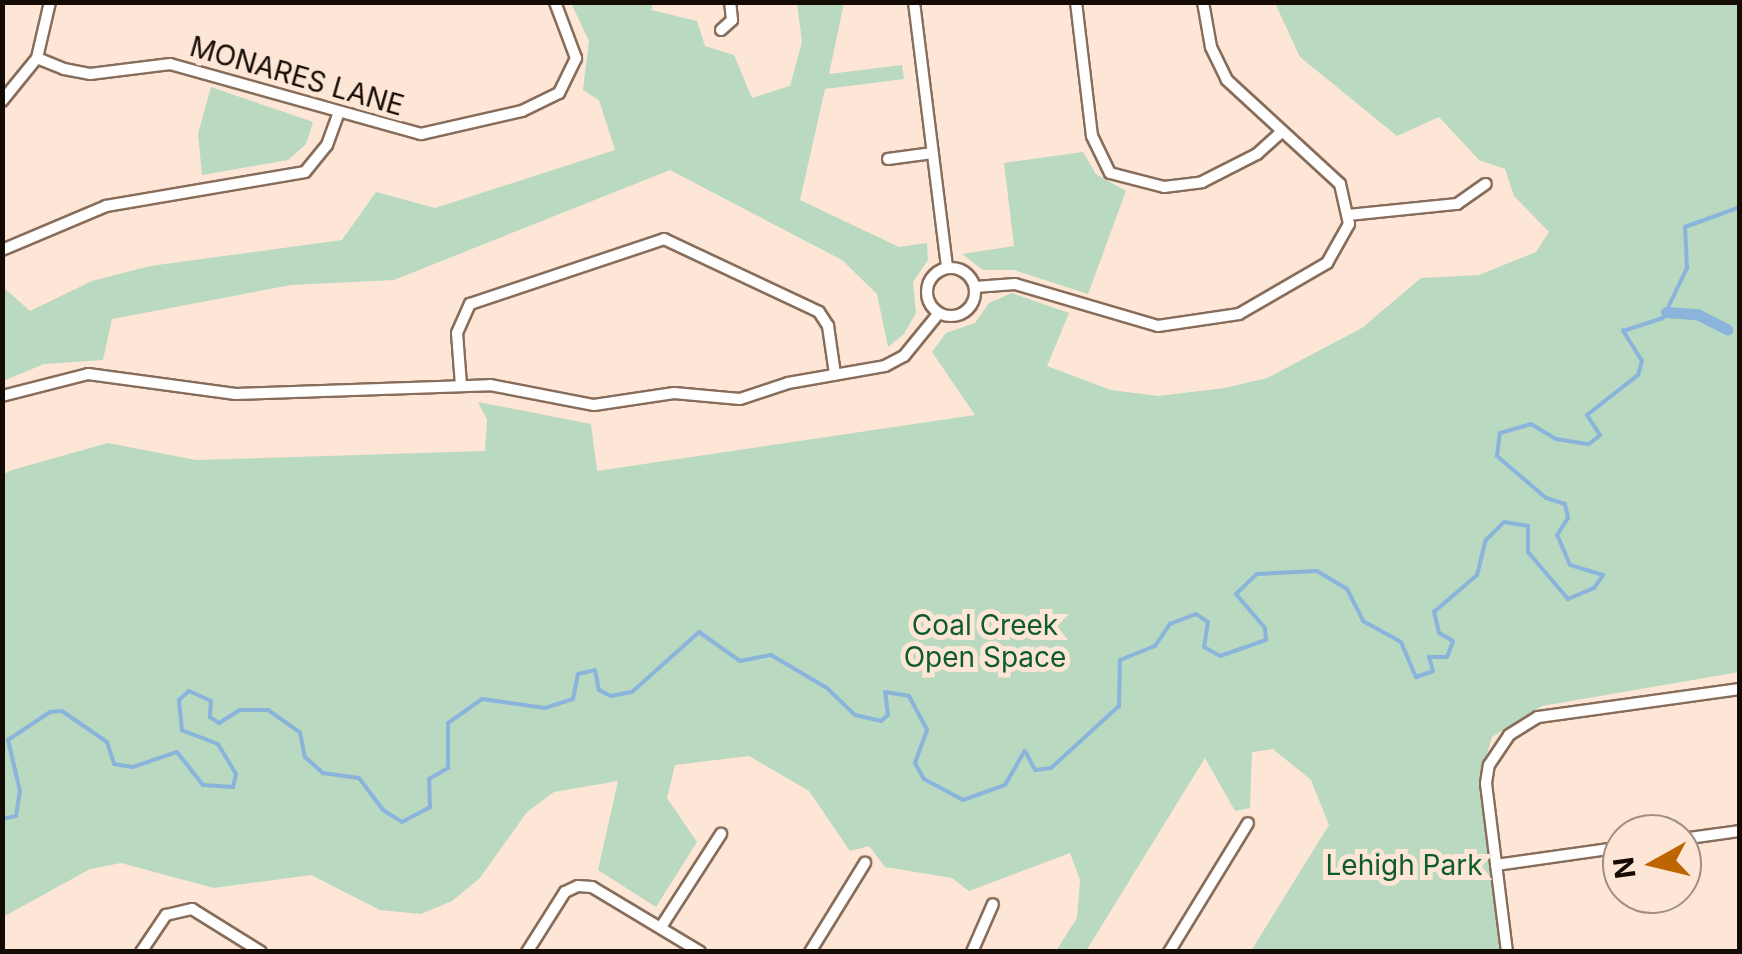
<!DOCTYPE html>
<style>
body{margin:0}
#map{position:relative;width:1742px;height:954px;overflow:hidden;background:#fde6d5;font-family:Inter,sans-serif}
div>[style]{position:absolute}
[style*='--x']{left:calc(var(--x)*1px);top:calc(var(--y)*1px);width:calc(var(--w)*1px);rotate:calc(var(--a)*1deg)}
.green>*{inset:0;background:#b9d9c0}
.stream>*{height:4px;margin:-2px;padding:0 2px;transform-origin:2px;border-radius:2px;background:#8ab4db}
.canal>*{height:11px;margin:-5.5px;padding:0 5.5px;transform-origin:5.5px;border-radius:5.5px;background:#8ab4db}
.roads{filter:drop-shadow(2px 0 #876d5a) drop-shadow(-2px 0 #876d5a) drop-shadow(0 2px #876d5a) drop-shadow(0 -2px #876d5a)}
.minor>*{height:10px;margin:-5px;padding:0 5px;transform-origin:5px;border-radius:5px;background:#fff}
.minor>.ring{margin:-5px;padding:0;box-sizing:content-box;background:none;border:10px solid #fff;border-radius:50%}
span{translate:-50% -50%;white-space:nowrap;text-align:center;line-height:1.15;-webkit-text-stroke:10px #fde6d5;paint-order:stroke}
.street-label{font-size:28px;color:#140b05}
.park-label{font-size:28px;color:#0e5b2e}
.frame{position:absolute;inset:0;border:5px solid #140b05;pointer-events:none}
.north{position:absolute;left:1602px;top:814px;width:100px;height:100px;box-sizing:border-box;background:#fde6d5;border:2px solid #a08e82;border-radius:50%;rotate:262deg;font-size:28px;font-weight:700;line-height:40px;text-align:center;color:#140b05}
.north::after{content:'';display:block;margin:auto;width:35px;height:45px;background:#bd6500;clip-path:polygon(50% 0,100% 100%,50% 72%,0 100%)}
</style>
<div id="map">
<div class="green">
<i style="clip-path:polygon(571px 3px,653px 3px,651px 10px,697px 21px,705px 46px,734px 55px,752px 98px,790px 86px,802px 42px,797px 3px,844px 3px,829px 74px,902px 65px,904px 79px,825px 89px,800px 200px,899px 247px,927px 243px,928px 260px,913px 282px,916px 313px,904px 334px,888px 347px,877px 294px,842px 260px,670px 170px,394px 280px,291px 285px,112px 319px,103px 360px,44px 364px,3px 381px,3px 287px,30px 311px,92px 281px,150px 266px,342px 240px,376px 192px,435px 208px,615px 150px,599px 100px,583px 90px,589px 41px)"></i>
<i style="clip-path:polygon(1275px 3px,1739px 3px,1739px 672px,1542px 706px,1492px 737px,1479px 781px,1501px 951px,1251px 951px,1329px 825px,1311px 780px,1273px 749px,1252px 752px,1250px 808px,1235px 811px,1205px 758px,1086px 951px,1056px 951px,1077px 918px,1080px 880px,1070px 853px,969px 891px,952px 878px,885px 867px,869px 846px,850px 851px,809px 791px,749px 756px,675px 765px,667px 798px,697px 842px,656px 907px,598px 870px,618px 781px,554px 792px,527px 812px,480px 878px,452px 901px,421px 914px,380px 910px,311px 875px,214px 888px,121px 863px,90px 869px,3px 917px,2px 475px,12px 470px,108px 443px,196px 460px,485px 451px,487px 420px,478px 402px,591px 424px,597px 471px,975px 415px,932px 352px,946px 333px,975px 323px,989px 303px,1012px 293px,1069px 313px,1047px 366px,1111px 390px,1158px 396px,1225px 388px,1267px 378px,1362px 328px,1421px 278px,1479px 275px,1536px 252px,1549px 232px,1514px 196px,1505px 169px,1479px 160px,1439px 117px,1397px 136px,1300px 57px)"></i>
<i style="clip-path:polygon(211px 87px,313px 122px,306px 144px,288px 160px,202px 175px,198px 134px)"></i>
<i style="clip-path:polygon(1083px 152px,1096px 174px,1126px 191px,1088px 294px,1014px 270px,983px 270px,962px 254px,1014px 246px,1004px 163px)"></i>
</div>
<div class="stream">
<i style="--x:2;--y:819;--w:14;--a:-12"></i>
<i style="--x:16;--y:816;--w:25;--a:-81"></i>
<i style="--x:20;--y:791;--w:52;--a:-103.2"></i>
<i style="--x:8;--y:740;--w:50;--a:-33.7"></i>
<i style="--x:50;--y:712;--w:12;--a:-5"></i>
<i style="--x:62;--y:711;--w:55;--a:34.6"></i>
<i style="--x:107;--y:742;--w:23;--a:72"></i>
<i style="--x:114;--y:764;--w:19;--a:9"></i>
<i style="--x:133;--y:767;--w:46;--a:-18.8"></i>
<i style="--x:177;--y:752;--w:42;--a:51.8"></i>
<i style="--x:203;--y:785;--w:30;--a:4"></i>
<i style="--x:233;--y:787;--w:13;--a:-77"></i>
<i style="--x:236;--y:774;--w:35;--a:-121"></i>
<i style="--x:218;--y:744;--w:39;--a:-159"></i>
<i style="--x:182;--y:730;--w:30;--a:-96"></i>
<i style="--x:179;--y:700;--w:13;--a:-42"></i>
<i style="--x:189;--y:691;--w:24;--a:24"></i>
<i style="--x:211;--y:701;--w:16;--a:94"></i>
<i style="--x:210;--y:717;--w:11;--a:34"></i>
<i style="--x:219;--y:723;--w:25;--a:-32"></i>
<i style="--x:240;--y:710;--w:28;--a:0"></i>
<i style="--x:268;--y:710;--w:39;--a:35"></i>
<i style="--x:300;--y:732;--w:25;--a:79"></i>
<i style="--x:305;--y:757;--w:24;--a:42"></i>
<i style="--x:323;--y:773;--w:36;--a:8"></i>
<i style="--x:359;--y:778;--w:40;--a:53"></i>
<i style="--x:383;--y:810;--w:22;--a:32"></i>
<i style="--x:402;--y:822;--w:32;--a:-28"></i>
<i style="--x:430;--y:807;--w:28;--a:-92"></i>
<i style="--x:429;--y:779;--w:22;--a:-30"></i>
<i style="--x:448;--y:768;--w:45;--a:-90"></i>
<i style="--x:448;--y:723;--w:42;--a:-35.2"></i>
<i style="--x:482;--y:699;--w:64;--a:8.1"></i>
<i style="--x:545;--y:708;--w:29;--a:-18"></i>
<i style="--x:573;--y:699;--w:25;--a:-79"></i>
<i style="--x:578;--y:674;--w:17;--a:-13"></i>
<i style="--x:595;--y:670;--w:20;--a:79"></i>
<i style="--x:599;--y:690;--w:13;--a:27"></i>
<i style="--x:611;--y:696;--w:21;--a:-11"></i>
<i style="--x:632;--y:692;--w:90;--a:-41.8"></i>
<i style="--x:699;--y:632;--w:50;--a:35.3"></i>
<i style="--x:740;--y:661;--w:32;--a:-11"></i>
<i style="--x:771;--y:655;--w:65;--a:30.5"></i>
<i style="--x:827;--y:688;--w:39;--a:44"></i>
<i style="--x:855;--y:715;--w:27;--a:13"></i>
<i style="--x:881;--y:721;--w:9;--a:-41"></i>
<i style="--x:888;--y:715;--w:23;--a:-97"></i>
<i style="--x:885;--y:692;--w:24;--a:9"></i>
<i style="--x:909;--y:696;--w:38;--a:62"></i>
<i style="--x:927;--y:730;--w:35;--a:110"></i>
<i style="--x:915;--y:763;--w:18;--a:61"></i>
<i style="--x:924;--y:779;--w:44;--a:28.3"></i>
<i style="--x:963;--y:800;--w:45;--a:-19.7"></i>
<i style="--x:1005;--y:785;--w:39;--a:-60"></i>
<i style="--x:1025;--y:751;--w:21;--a:62"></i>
<i style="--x:1035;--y:770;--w:16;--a:-7"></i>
<i style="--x:1051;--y:768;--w:92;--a:-42.4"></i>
<i style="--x:1119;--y:706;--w:46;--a:-88.8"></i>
<i style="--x:1120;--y:660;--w:38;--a:-22"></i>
<i style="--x:1155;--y:646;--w:27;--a:-56"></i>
<i style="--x:1170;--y:624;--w:28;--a:-21"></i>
<i style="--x:1196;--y:614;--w:14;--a:34"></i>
<i style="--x:1208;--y:622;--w:25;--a:99"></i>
<i style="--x:1204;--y:647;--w:18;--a:29"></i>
<i style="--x:1220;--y:656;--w:49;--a:-19.2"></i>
<i style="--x:1266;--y:640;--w:12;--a:-95"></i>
<i style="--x:1265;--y:628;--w:45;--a:-130.5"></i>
<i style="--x:1236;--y:594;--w:29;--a:-44"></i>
<i style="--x:1257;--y:574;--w:60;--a:-2.9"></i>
<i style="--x:1317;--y:571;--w:35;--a:31"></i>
<i style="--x:1347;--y:589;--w:36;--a:63"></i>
<i style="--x:1363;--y:621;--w:43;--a:28.9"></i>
<i style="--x:1401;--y:642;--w:38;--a:67"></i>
<i style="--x:1416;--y:677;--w:18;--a:-19"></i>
<i style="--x:1433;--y:671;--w:15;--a:-106"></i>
<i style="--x:1429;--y:657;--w:18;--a:0"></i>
<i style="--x:1447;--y:657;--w:17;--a:-69"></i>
<i style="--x:1453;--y:641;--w:16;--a:-150"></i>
<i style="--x:1439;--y:633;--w:22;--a:-103"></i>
<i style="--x:1434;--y:612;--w:57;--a:-40.7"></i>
<i style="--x:1477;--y:575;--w:36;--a:-76"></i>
<i style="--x:1486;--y:540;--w:25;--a:-45"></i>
<i style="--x:1504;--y:522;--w:24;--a:9"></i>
<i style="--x:1528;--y:526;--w:26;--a:90"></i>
<i style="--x:1528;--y:552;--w:62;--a:49.6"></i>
<i style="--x:1568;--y:599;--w:28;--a:-23"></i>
<i style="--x:1594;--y:588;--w:16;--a:-55"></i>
<i style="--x:1603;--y:575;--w:34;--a:-163"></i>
<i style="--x:1570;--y:565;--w:33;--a:-113"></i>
<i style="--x:1557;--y:535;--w:20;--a:-57"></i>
<i style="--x:1568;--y:518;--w:14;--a:-102"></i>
<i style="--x:1565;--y:504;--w:20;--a:-162"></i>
<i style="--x:1546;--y:498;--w:65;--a:-139.4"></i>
<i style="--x:1497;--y:456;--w:23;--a:-83"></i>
<i style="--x:1500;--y:433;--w:32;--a:-16"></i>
<i style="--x:1531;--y:424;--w:29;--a:31"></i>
<i style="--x:1556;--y:439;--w:33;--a:9"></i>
<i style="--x:1589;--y:444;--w:14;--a:-39"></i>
<i style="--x:1600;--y:435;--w:24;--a:-123"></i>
<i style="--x:1587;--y:415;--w:65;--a:-38.1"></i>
<i style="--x:1638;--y:375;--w:15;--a:-74"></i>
<i style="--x:1642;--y:361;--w:36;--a:-122"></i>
<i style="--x:1623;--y:331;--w:42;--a:-18"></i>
<i style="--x:1663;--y:318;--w:55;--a:-64.4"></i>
<i style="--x:1687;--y:268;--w:41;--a:-92.8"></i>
<i style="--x:1685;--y:227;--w:59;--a:-20"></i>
</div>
<div class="canal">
<i style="--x:1666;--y:312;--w:31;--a:4"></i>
<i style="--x:1697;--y:314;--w:34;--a:27"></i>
</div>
<div class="roads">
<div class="minor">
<i style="--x:50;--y:2;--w:57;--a:103.1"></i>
<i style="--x:37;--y:58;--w:29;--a:22"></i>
<i style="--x:64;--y:69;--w:26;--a:11"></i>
<i style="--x:90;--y:74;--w:81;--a:-7.1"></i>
<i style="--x:170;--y:64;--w:261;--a:15.6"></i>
<i style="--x:421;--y:134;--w:104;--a:-12.8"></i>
<i style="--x:522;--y:111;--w:41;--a:-25.9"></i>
<i style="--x:559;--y:93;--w:39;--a:-64"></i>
<i style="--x:576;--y:58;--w:60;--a:-110.6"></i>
<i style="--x:914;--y:2;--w:268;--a:82.9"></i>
<i style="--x:1076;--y:2;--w:135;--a:83.2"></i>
<i style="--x:1092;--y:136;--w:41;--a:64.1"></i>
<i style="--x:1110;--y:173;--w:56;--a:14.5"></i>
<i style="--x:1164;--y:187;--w:38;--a:-7"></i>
<i style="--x:1202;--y:182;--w:62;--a:-27"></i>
<i style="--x:1257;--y:154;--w:31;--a:-42"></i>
<i style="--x:721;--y:30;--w:15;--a:-42"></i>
<i style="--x:732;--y:20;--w:18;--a:-96"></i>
<i style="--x:2;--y:101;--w:55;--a:-50.9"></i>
<i style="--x:888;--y:159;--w:45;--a:-7.6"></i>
<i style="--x:1348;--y:215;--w:110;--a:-5.8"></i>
<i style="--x:1457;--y:204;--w:35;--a:-35"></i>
<i style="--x:2;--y:250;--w:113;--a:-22.9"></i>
<i style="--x:106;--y:206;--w:202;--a:-9.7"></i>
<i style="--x:305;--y:172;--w:35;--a:-51"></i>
<i style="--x:327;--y:145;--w:35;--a:-70"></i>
<i class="ring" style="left:927px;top:268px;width:38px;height:38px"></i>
<i style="--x:975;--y:287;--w:40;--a:-4.3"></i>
<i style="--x:1015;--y:284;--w:149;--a:16.4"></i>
<i style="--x:1158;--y:326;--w:82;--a:-8.4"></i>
<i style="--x:1239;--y:314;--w:102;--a:-30.1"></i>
<i style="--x:1327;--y:263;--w:45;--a:-60.6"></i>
<i style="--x:1349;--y:224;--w:41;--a:-102.7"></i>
<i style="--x:1340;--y:184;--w:154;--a:-137.4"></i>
<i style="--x:1227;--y:80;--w:37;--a:-116"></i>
<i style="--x:1211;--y:47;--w:46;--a:-100.1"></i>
<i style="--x:461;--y:385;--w:52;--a:-94.4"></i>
<i style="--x:457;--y:333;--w:32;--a:-66"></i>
<i style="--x:470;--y:304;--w:205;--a:-18.5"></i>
<i style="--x:664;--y:239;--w:171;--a:25.2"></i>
<i style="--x:819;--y:312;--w:17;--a:57"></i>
<i style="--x:828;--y:326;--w:49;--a:81.7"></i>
<i style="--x:2;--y:396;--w:89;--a:-14.3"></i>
<i style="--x:88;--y:374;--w:149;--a:7.7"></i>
<i style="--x:236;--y:394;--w:254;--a:-2"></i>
<i style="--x:490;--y:385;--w:106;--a:10.9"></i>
<i style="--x:594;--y:405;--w:81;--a:-8.5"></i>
<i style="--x:674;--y:393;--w:66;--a:5.2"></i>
<i style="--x:740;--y:399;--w:51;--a:-18.4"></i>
<i style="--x:788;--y:383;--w:98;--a:-9.9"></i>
<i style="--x:885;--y:366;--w:21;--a:-28"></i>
<i style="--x:904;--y:356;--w:55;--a:-50.9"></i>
<i style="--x:1682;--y:839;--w:59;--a:-7.9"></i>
<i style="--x:1496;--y:865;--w:127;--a:-8.1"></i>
<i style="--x:661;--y:927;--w:111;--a:-57.2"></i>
<i style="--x:141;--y:952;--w:45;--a:-56"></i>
<i style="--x:166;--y:915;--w:27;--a:-13"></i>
<i style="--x:192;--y:909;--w:81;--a:31.9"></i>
<i style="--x:527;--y:952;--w:71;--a:-57.7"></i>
<i style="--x:565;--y:892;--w:14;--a:-25"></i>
<i style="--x:578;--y:886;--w:14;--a:4"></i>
<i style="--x:592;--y:887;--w:126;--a:31"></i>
<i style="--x:810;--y:952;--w:105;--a:-58.3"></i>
<i style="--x:972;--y:952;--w:52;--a:-66.4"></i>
<i style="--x:1169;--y:952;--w:151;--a:-58.5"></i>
<i style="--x:1507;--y:952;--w:170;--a:-97.1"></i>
<i style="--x:1486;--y:783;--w:18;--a:-81"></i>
<i style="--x:1489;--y:765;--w:36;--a:-56"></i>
<i style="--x:1509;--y:735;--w:34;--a:-32"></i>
<i style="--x:1538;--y:717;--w:204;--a:-7.9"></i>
</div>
</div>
<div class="street-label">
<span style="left:297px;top:76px;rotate:16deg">MONARES LANE</span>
</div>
<div class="park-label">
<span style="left:985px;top:641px">Coal Creek<br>Open Space</span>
<span style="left:1404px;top:865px">Lehigh Park</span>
</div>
<div class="frame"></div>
<div class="north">N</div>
</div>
